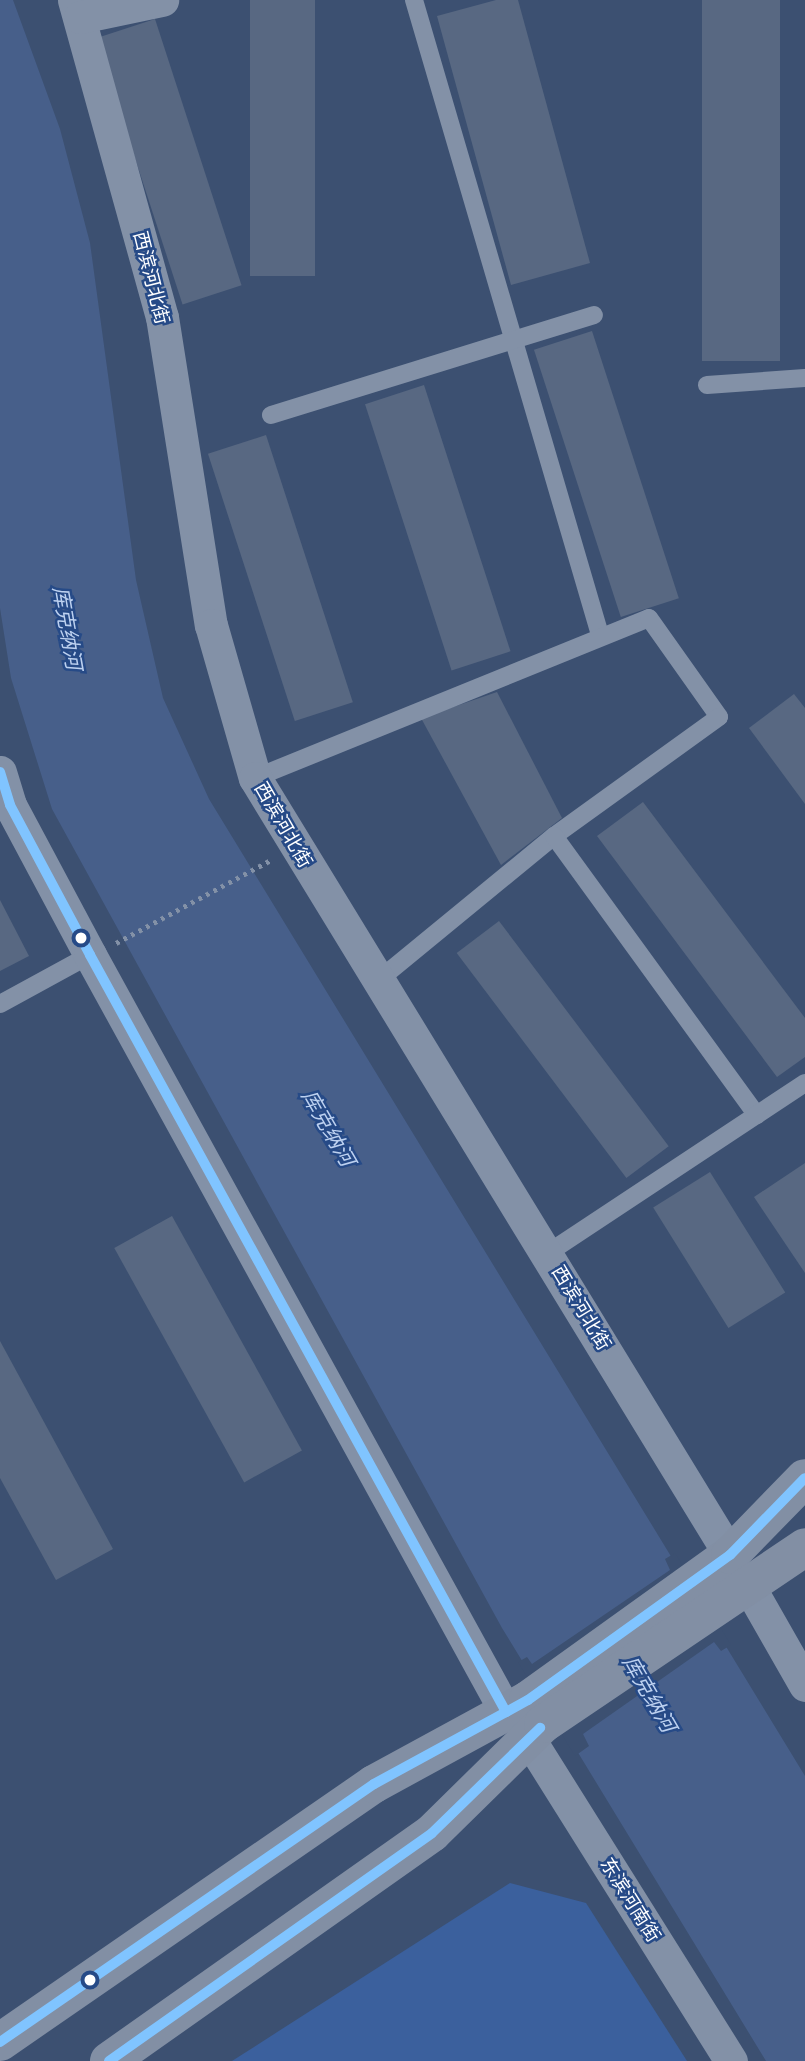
<!DOCTYPE html>
<meta charset="utf-8">
<style>
body{margin:0}
#map{position:relative;width:805px;height:2061px;overflow:hidden;background:#3c5071;font-family:Figtree,"Noto Sans SC",sans-serif}
div>[style]{position:absolute}
[style*='--x']{left:calc(var(--x)*1px);top:calc(var(--y)*1px);width:calc(var(--w)*1px);rotate:calc(var(--a)*1deg)}
.green>*{inset:0;background:#3b609d}
.water>*{inset:0;background:#475f8a}
.pier>*{inset:0;background:#3c5071}
.building>*{inset:0;background:#586882;transform-origin:0 0}
.path>*{height:4.5px;margin-top:-2.25px;transform-origin:0;background:repeating-linear-gradient(90deg,#8391a7 0 3.5px,transparent 0 8.5px)}
.lane>*{height:18px;margin:-9px;padding:0 9px;transform-origin:9px;border-radius:9px;background:#8391a7}
.street>*{height:33px;margin:-16.5px;padding:0 16.5px;transform-origin:16.5px;border-radius:16.5px;background:#8391a7}
.primary>*{height:38px;margin:-19px;padding:0 19px;transform-origin:19px;border-radius:19px;background:#828fa4}
.bus-1>*{height:10px;margin:-5px;padding:0 5px;transform-origin:5px;border-radius:5px;background:#80c4ff}
.dots>*{width:19px;height:19px;translate:-50% -50%;box-sizing:border-box;border:4px solid #264a87;border-radius:50%}
span{translate:-50% -50%;white-space:nowrap;text-align:center;line-height:1.15;-webkit-text-stroke:5px #264a87;paint-order:stroke}
.street-label{font-size:19px;color:#fff}
.water-label{font-size:21px;color:#bdd1f0;font-style:italic}
</style>
<div id="map">
<div class="green">
<i style="clip-path:polygon(510px 1883px,586px 1903px,687px 2061px,232px 2061px)"></i>
</div>
<div class="water">
<i style="clip-path:polygon(0 0,13px 0,60px 129px,90px 243px,136px 580px,163px 698px,209px 799px,805px 1776px,805px 2061px,766px 2061px,502px 1628px,52px 809px,11px 678px,0 608px)"></i>
</div>
<div class="pier">
<i style="clip-path:polygon(675px 1553px,731px 1645px,721px 1651px,714px 1642px,583px 1734px,589px 1746px,575px 1756px,518px 1662px,527px 1657px,532px 1664px,670px 1570px,665px 1559px)"></i>
</div>
<div class="building">
<i style="left:250px;top:0;width:65px;height:276px"></i>
<i style="clip-path:polygon(496px 0,518px 0,590px 263px,511px 285px,437px 16px)"></i>
<i style="left:702px;top:0;width:78px;height:361px"></i>
<i style="left:155px;top:19px;width:280px;height:62px;rotate:72deg"></i>
<i style="left:592px;top:331px;width:281px;height:61px;rotate:72deg"></i>
<i style="left:424px;top:385px;width:280px;height:62px;rotate:72deg"></i>
<i style="left:266px;top:435px;width:281px;height:61px;rotate:72deg"></i>
<i style="clip-path:polygon(497px 692px,562px 818px,501px 865px,421px 718px)"></i>
<i style="clip-path:polygon(794px 694px,805px 708px,805px 804px,749px 728px)"></i>
<i style="clip-path:polygon(643px 802px,805px 1018px,805px 1057px,777px 1077px,597px 836px)"></i>
<i style="clip-path:polygon(0 900px,29px 956px,0 971px)"></i>
<i style="left:499px;top:921px;width:282px;height:53px;rotate:53deg"></i>
<i style="clip-path:polygon(805px 1163px,805px 1273px,754px 1197px)"></i>
<i style="left:710px;top:1172px;width:142px;height:67px;rotate:58deg"></i>
<i style="left:172px;top:1216px;width:268px;height:66px;rotate:61deg"></i>
<i style="clip-path:polygon(0 1341px,113px 1549px,56px 1580px,0 1478px)"></i>
</div>
<div class="path">
<i style="--x:116;--y:943;--w:174;--a:-28.2"></i>
</div>
<div class="lane">
<i style="--x:414;--y:0;--w:662;--a:73.67"></i>
<i style="--x:707;--y:385;--w:98;--a:-4.1"></i>
<i style="--x:271;--y:415;--w:338;--a:-17.2"></i>
<i style="--x:255;--y:778;--w:425;--a:-22.1"></i>
<i style="--x:649;--y:618;--w:121;--a:54.7"></i>
<i style="--x:719;--y:717;--w:203;--a:144.2"></i>
<i style="--x:554;--y:836;--w:232;--a:140.6"></i>
<i style="--x:554;--y:836;--w:345;--a:54"></i>
<i style="--x:0;--y:1004;--w:102;--a:-28.6"></i>
<i style="--x:548;--y:1253;--w:308;--a:-33.5"></i>
</div>
<div class="street">
<i style="--x:74;--y:0;--w:329;--a:74.5"></i>
<i style="--x:162;--y:317;--w:312;--a:81"></i>
<i style="--x:211;--y:625;--w:159;--a:74"></i>
<i style="--x:255;--y:778;--w:911;--a:58.56"></i>
<i style="--x:80;--y:17;--w:84;--a:-11.7"></i>
<i style="--x:0;--y:772;--w:34;--a:73"></i>
<i style="--x:10;--y:805;--w:170;--a:61.9"></i>
<i style="--x:90;--y:955;--w:864;--a:61.21"></i>
<i style="--x:748;--y:1585;--w:115;--a:60.3"></i>
<i style="--x:529;--y:1739;--w:380;--a:57.9"></i>
</div>
<div class="primary">
<i style="--x:0;--y:2042;--w:454;--a:-34.6"></i>
<i style="--x:374;--y:1784;--w:175;--a:-28.6"></i>
<i style="--x:528;--y:1700;--w:249;--a:-35.7"></i>
<i style="--x:730;--y:1555;--w:107;--a:-45.8"></i>
<i style="--x:109;--y:2061;--w:395;--a:-35.2"></i>
<i style="--x:432;--y:1833;--w:156;--a:-44.5"></i>
<i style="--x:543;--y:1724;--w:316;--a:-34"></i>
</div>
<div class="bus-1">
<i style="--x:0;--y:772;--w:34;--a:73"></i>
<i style="--x:10;--y:805;--w:170;--a:61.9"></i>
<i style="--x:90;--y:955;--w:864;--a:61.21"></i>
<i style="--x:0;--y:2042;--w:454;--a:-34.6"></i>
<i style="--x:374;--y:1784;--w:175;--a:-28.6"></i>
<i style="--x:528;--y:1700;--w:249;--a:-35.7"></i>
<i style="--x:730;--y:1555;--w:107;--a:-45.8"></i>
<i style="--x:109;--y:2061;--w:395;--a:-35.2"></i>
<i style="--x:432;--y:1833;--w:151;--a:-44.2"></i>
</div>
<div class="dots">
<i style="left:81px;top:938px;background:#fff"></i>
<i style="left:90px;top:1980px;background:#fff"></i>
</div>
<div class="street-label">
<span style="left:151px;top:278px;rotate:76deg">西滨河北街</span>
<span style="left:283px;top:825px;rotate:60deg">西滨河北街</span>
<span style="left:581px;top:1308px;rotate:59deg">西滨河北街</span>
<span style="left:630px;top:1900px;rotate:58deg">东滨河南街</span>
</div>
<div class="water-label">
<span style="left:67px;top:628px;rotate:80deg">库克纳河</span>
<span style="left:328px;top:1128px;rotate:60deg">库克纳河</span>
<span style="left:649px;top:1694px;rotate:60deg">库克纳河</span>
</div>
</div>
